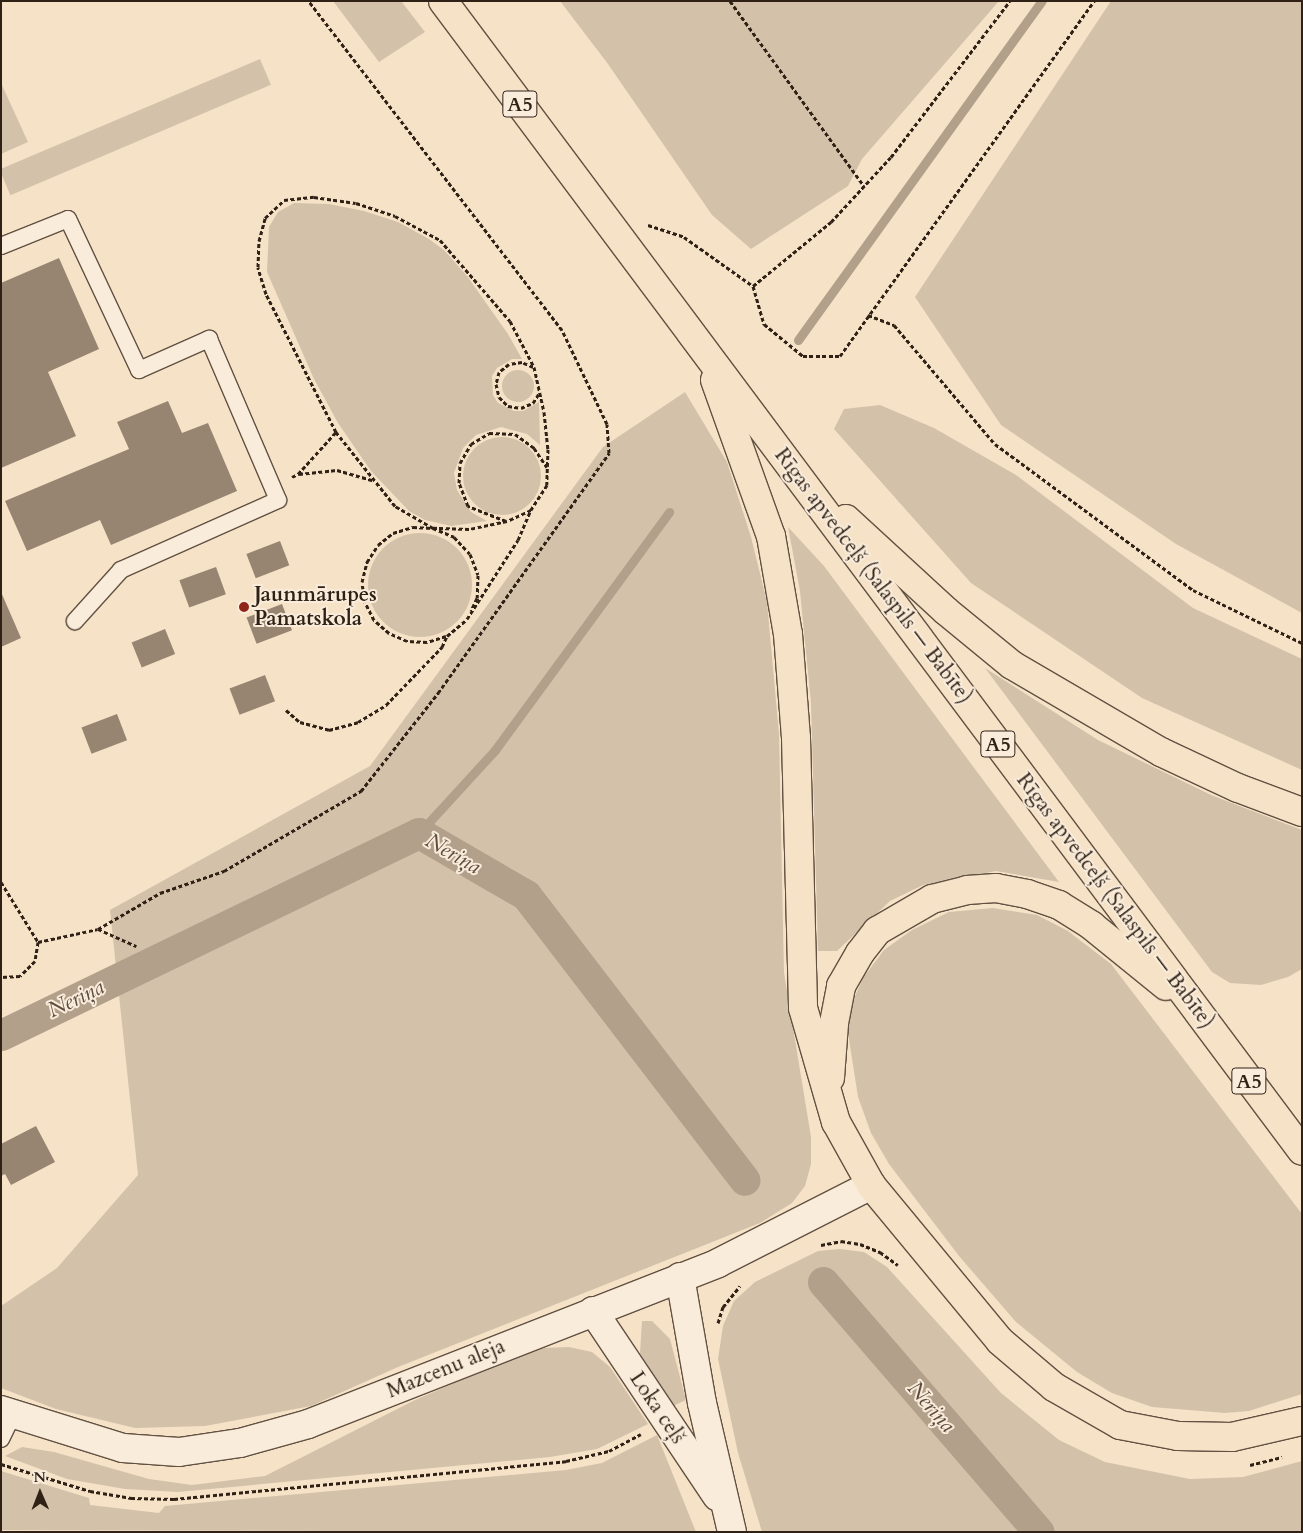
<!DOCTYPE html>
<meta charset="utf-8">
<style>
body{margin:0}
#map{position:relative;width:1303px;height:1533px;overflow:hidden;background:#f6e2c7;font-family:Cardo,serif}
div>[style]{position:absolute}
[style*='--x']{left:calc(var(--x)*1px);top:calc(var(--y)*1px);width:calc(var(--w)*1px);rotate:calc(var(--a)*1deg)}
.green>*{inset:0;background:#d4c1a9;transform-origin:0 0}
.round{border-radius:50%}
.stream>*{height:9px;margin:-4.5px;padding:0 4.5px;transform-origin:4.5px;border-radius:4.5px;background:#b3a08b}
.canal>*{height:31px;margin:-15.5px;padding:0 15.5px;transform-origin:15.5px;border-radius:15.5px;background:#b3a08b}
.building>*{inset:0;background:#978572;transform-origin:0 0}
.path>*{height:3px;margin-top:-1.5px;transform-origin:0;background:repeating-linear-gradient(90deg,#302116 0 4px,transparent 0 6.5px)}
.roads{filter:drop-shadow(1px 0 #625142) drop-shadow(-1px 0 #625142) drop-shadow(0 1px #625142) drop-shadow(0 -1px #625142)}
.lane>*{height:16px;margin:-8px;padding:0 8px;transform-origin:8px;border-radius:8px;background:#f9ecdb}
.secondary>*{height:28px;margin:-14px;padding:0 14px;transform-origin:14px;border-radius:14px;background:#f9ecdb}
.primary>*{height:28px;margin:-14px;padding:0 14px;transform-origin:14px;border-radius:14px;background:#f6e2c7}
.highway>*{height:28px;margin:-14px;padding:0 14px;transform-origin:14px;border-radius:14px;background:#f6e2c7}
.dots>*{width:14px;height:14px;translate:-50% -50%;box-sizing:border-box;border:2px solid #f9ecdb;border-radius:50%}
span{translate:-50% -50%;white-space:nowrap;text-align:center;line-height:1.15;-webkit-text-stroke:4px #f9ecdb;paint-order:stroke}
.shield-label span{padding:1px 4px;background:#f9ecdb;border:1px solid;border-radius:4px;-webkit-text-stroke-width:0}
.shield-label{font-size:20px;color:#302116;font-weight:700}
.street-label{font-size:21px;color:#302116}
.poi-label{font-size:21px;color:#302116;font-weight:700}
.left{translate:0 -50%;text-align:left}
.water-label{font-size:22px;color:#5e4d3f;font-style:italic}
.frame{position:absolute;inset:0;border:2px solid #302116;pointer-events:none}
.north{position:absolute;left:15px;top:1468px;width:50px;height:50px;-webkit-text-stroke:4px #f9ecdb;paint-order:stroke;rotate:359deg;font-size:14px;font-weight:700;line-height:20px;text-align:center;color:#302116}
.north::after{content:'';display:block;margin:auto;width:18px;height:22px;background:#302116;clip-path:polygon(50% 0,100% 100%,50% 72%,0 100%)}
</style>
<div id="map">
<div class="green">
<i style="clip-path:polygon(333px 1px,401px 1px,425px 32px,379px 62px)"></i>
<i style="clip-path:polygon(560px 1px,999px 1px,862px 159px,848px 186px,751px 249px,712px 215px,608px 64px)"></i>
<i style="clip-path:polygon(1111px 1px,1302px 1px,1302px 613px,1176px 544px,1001px 425px,915px 297px)"></i>
<i style="left:260px;top:59px;width:28px;height:283px;rotate:67deg"></i>
<i style="clip-path:polygon(1px 83px,28px 142px,1px 154px)"></i>
<i style="clip-path:polygon(294px 203px,329px 204px,364px 211px,398px 222px,429px 239px,444px 250px,467px 276px,508px 334px,522px 359px,512px 359px,497px 368px,492px 376px,493px 395px,498px 403px,514px 411px,523px 411px,539px 402px,540px 445px,527px 434px,501px 427px,476px 435px,463px 448px,454px 473px,457px 490px,471px 512px,487px 521px,451px 526px,425px 520px,409px 511px,371px 471px,338px 423px,314px 379px,267px 272px,269px 227px,278px 212px)"></i>
<i class="round" style="left:502px;top:370px;width:32px;height:32px"></i>
<i style="clip-path:polygon(685px 392px,727px 462px,751px 537px,767px 602px,779px 734px,784px 973px,811px 1137px,811px 1164px,805px 1186px,792px 1203px,760px 1223px,398px 1367px,311px 1406px,205px 1426px,135px 1428px,56px 1409px,1px 1388px,1px 1306px,57px 1268px,138px 1175px,110px 910px,370px 766px,603px 447px)"></i>
<i style="clip-path:polygon(880px 405px,934px 428px,1016px 475px,1193px 608px,1302px 659px,1302px 770px,1142px 698px,971px 583px,834px 429px,844px 409px)"></i>
<i class="round" style="left:463px;top:437px;width:78px;height:78px"></i>
<i style="clip-path:polygon(788px 527px,824px 566px,1059px 882px,996px 871px,923px 885px,890px 901px,837px 951px,818px 951px,811px 703px,800px 591px)"></i>
<i class="round" style="left:368px;top:533px;width:104px;height:104px"></i>
<i style="clip-path:polygon(985px 668px,1098px 740px,1211px 795px,1302px 830px,1302px 969px,1288px 977px,1261px 985px,1230px 983px,1212px 972px)"></i>
<i style="clip-path:polygon(993px 908px,1037px 915px,1068px 931px,1111px 964px,1302px 1214px,1302px 1394px,1249px 1411px,1225px 1413px,1152px 1407px,1112px 1393px,1077px 1372px,1016px 1322px,959px 1256px,889px 1164px,871px 1133px,858px 1097px,848px 1033px,852px 1003px,863px 978px,884px 950px,912px 930px,949px 912px)"></i>
<i style="clip-path:polygon(840px 1249px,864px 1252px,887px 1267px,1001px 1393px,1059px 1440px,1105px 1462px,1190px 1479px,1243px 1477px,1302px 1461px,1302px 1532px,762px 1532px,738px 1453px,718px 1359px,723px 1326px,734px 1301px,755px 1282px,818px 1251px)"></i>
<i style="clip-path:polygon(642px 1321px,652px 1321px,670px 1339px,686px 1400px,671px 1407px,640px 1353px)"></i>
<i style="clip-path:polygon(569px 1347px,592px 1352px,610px 1367px,648px 1424px,597px 1449px,550px 1457px,178px 1492px,125px 1489px,67px 1479px,5px 1456px,22px 1447px,54px 1452px,149px 1479px,192px 1485px,265px 1476px,413px 1401px,493px 1366px,543px 1348px)"></i>
<i style="clip-path:polygon(657px 1435px,696px 1532px,1px 1530px,1px 1471px,89px 1498px,90px 1505px,159px 1513px,165px 1506px,566px 1470px,602px 1463px)"></i>
</div>
<div class="stream">
<i style="--x:798;--y:340;--w:418;--a:-54.3"></i>
<i style="--x:419;--y:833;--w:113;--a:-47.5"></i>
<i style="--x:495;--y:750;--w:295;--a:-53.8"></i>
</div>
<div class="canal">
<i style="--x:1;--y:1035;--w:464;--a:-25.8"></i>
<i style="--x:419;--y:833;--w:124;--a:30.1"></i>
<i style="--x:526;--y:895;--w:359;--a:52.5"></i>
<i style="--x:823;--y:1282;--w:330;--a:49.2"></i>
</div>
<div class="building">
<i style="clip-path:polygon(59px 258px,99px 349px,48px 372px,76px 436px,1px 468px,1px 283px)"></i>
<i style="clip-path:polygon(168px 401px,182px 433px,208px 423px,237px 491px,111px 545px,100px 520px,27px 551px,5px 501px,129px 449px,117px 422px)"></i>
<i style="left:280px;top:541px;width:26px;height:36px;rotate:69deg"></i>
<i style="left:216px;top:567px;width:29px;height:39px;rotate:70deg"></i>
<i style="clip-path:polygon(1px 592px,21px 638px,1px 647px)"></i>
<i style="left:282px;top:604px;width:28px;height:38px;rotate:69deg"></i>
<i style="left:165px;top:629px;width:27px;height:36px;rotate:68deg"></i>
<i style="left:265px;top:675px;width:28px;height:38px;rotate:69deg"></i>
<i style="left:117px;top:714px;width:28px;height:38px;rotate:69deg"></i>
<i style="clip-path:polygon(36px 1126px,55px 1162px,11px 1185px,5px 1174px,1px 1176px,1px 1144px)"></i>
</div>
<div class="path">
<i style="--x:730;--y:1;--w:228;--a:54.1"></i>
<i style="--x:314;--y:197;--w:42;--a:8.1"></i>
<i style="--x:356;--y:203;--w:41;--a:18.4"></i>
<i style="--x:395;--y:216;--w:51;--a:28.1"></i>
<i style="--x:440;--y:240;--w:107;--a:49.2"></i>
<i style="--x:510;--y:321;--w:52;--a:62.4"></i>
<i style="--x:534;--y:367;--w:46;--a:77.5"></i>
<i style="--x:544;--y:412;--w:37;--a:84"></i>
<i style="--x:548;--y:449;--w:36;--a:92"></i>
<i style="--x:547;--y:485;--w:30;--a:123"></i>
<i style="--x:531;--y:510;--w:26;--a:155"></i>
<i style="--x:507;--y:521;--w:39;--a:168"></i>
<i style="--x:469;--y:529;--w:36;--a:-178"></i>
<i style="--x:433;--y:528;--w:44;--a:-149.9"></i>
<i style="--x:395;--y:506;--w:95;--a:-128.6"></i>
<i style="--x:336;--y:432;--w:155;--a:-116.9"></i>
<i style="--x:266;--y:294;--w:28;--a:-107"></i>
<i style="--x:258;--y:267;--w:26;--a:-88"></i>
<i style="--x:259;--y:241;--w:24;--a:-75"></i>
<i style="--x:265;--y:218;--w:26;--a:-43"></i>
<i style="--x:284;--y:200;--w:30;--a:-6"></i>
<i style="--x:648;--y:225;--w:38;--a:18"></i>
<i style="--x:684;--y:237;--w:85;--a:35.4"></i>
<i style="--x:753;--y:286;--w:40;--a:74"></i>
<i style="--x:764;--y:324;--w:50;--a:39.4"></i>
<i style="--x:803;--y:356;--w:37;--a:0"></i>
<i style="--x:840;--y:356;--w:437;--a:-54.4"></i>
<i style="--x:753;--y:286;--w:101;--a:-39.4"></i>
<i style="--x:831;--y:222;--w:88;--a:-47.3"></i>
<i style="--x:891;--y:157;--w:196;--a:-52.7"></i>
<i style="--x:868;--y:315;--w:28;--a:21"></i>
<i style="--x:894;--y:325;--w:156;--a:49.7"></i>
<i style="--x:995;--y:444;--w:246;--a:36.4"></i>
<i style="--x:1193;--y:590;--w:121;--a:25.9"></i>
<i style="--x:533;--y:367;--w:12;--a:-156"></i>
<i style="--x:522;--y:362;--w:13;--a:171"></i>
<i style="--x:509;--y:364;--w:13;--a:141"></i>
<i style="--x:499;--y:372;--w:12;--a:104"></i>
<i style="--x:496;--y:384;--w:13;--a:77"></i>
<i style="--x:499;--y:397;--w:13;--a:45"></i>
<i style="--x:508;--y:406;--w:13;--a:9"></i>
<i style="--x:521;--y:408;--w:13;--a:-23"></i>
<i style="--x:533;--y:403;--w:13;--a:-58"></i>
<i style="--x:299;--y:474;--w:38;--a:-6"></i>
<i style="--x:337;--y:470;--w:37;--a:16"></i>
<i style="--x:292;--y:477;--w:7;--a:-27"></i>
<i style="--x:298;--y:474;--w:57;--a:-47.9"></i>
<i style="--x:506;--y:521;--w:41;--a:-158.5"></i>
<i style="--x:468;--y:506;--w:25;--a:-111"></i>
<i style="--x:459;--y:483;--w:20;--a:-87"></i>
<i style="--x:460;--y:463;--w:22;--a:-60"></i>
<i style="--x:471;--y:444;--w:21;--a:-31"></i>
<i style="--x:489;--y:433;--w:26;--a:2"></i>
<i style="--x:515;--y:434;--w:24;--a:36"></i>
<i style="--x:534;--y:448;--w:23;--a:56"></i>
<i style="--x:446;--y:636;--w:20;--a:162"></i>
<i style="--x:427;--y:642;--w:20;--a:-177"></i>
<i style="--x:407;--y:641;--w:20;--a:-156"></i>
<i style="--x:389;--y:633;--w:20;--a:-139"></i>
<i style="--x:374;--y:620;--w:20;--a:-117"></i>
<i style="--x:365;--y:602;--w:20;--a:-99"></i>
<i style="--x:362;--y:582;--w:21;--a:-76"></i>
<i style="--x:367;--y:562;--w:20;--a:-57"></i>
<i style="--x:378;--y:545;--w:19;--a:-39"></i>
<i style="--x:393;--y:533;--w:21;--a:-17"></i>
<i style="--x:413;--y:527;--w:20;--a:3"></i>
<i style="--x:433;--y:528;--w:23;--a:23"></i>
<i style="--x:454;--y:537;--w:23;--a:47"></i>
<i style="--x:470;--y:554;--w:22;--a:69"></i>
<i style="--x:478;--y:575;--w:23;--a:92"></i>
<i style="--x:477;--y:598;--w:14;--a:115"></i>
<i style="--x:286;--y:710;--w:18;--a:41"></i>
<i style="--x:300;--y:722;--w:30;--a:15"></i>
<i style="--x:329;--y:730;--w:30;--a:-15"></i>
<i style="--x:358;--y:722;--w:33;--a:-31"></i>
<i style="--x:386;--y:705;--w:81;--a:-46"></i>
<i style="--x:442;--y:647;--w:12;--a:-66"></i>
<i style="--x:447;--y:636;--w:26;--a:-40"></i>
<i style="--x:467;--y:619;--w:94;--a:-57.2"></i>
<i style="--x:518;--y:540;--w:33;--a:-67"></i>
<i style="--x:1;--y:882;--w:70;--a:58.3"></i>
<i style="--x:38;--y:942;--w:19;--a:99"></i>
<i style="--x:35;--y:961;--w:21;--a:135"></i>
<i style="--x:20;--y:976;--w:19;--a:177"></i>
<i style="--x:98;--y:929;--w:72;--a:-30.1"></i>
<i style="--x:160;--y:893;--w:68;--a:-19"></i>
<i style="--x:224;--y:871;--w:159;--a:-30.3"></i>
<i style="--x:361;--y:791;--w:125;--a:-51.8"></i>
<i style="--x:438;--y:693;--w:295;--a:-54.5"></i>
<i style="--x:609;--y:453;--w:29;--a:-94"></i>
<i style="--x:607;--y:424;--w:104;--a:-115.6"></i>
<i style="--x:562;--y:330;--w:415;--a:-127.6"></i>
<i style="--x:38;--y:942;--w:61;--a:-12.2"></i>
<i style="--x:98;--y:929;--w:42;--a:24.1"></i>
<i style="--x:821;--y:1245;--w:20;--a:-11"></i>
<i style="--x:841;--y:1241;--w:19;--a:9"></i>
<i style="--x:860;--y:1244;--w:22;--a:22"></i>
<i style="--x:880;--y:1252;--w:22;--a:36"></i>
<i style="--x:718;--y:1323;--w:17;--a:-73"></i>
<i style="--x:723;--y:1307;--w:27;--a:-51"></i>
<i style="--x:1;--y:1464;--w:93;--a:16.9"></i>
<i style="--x:90;--y:1491;--w:42;--a:9.7"></i>
<i style="--x:131;--y:1498;--w:43;--a:1.3"></i>
<i style="--x:174;--y:1499;--w:394;--a:-5.5"></i>
<i style="--x:566;--y:1461;--w:44;--a:-13.1"></i>
<i style="--x:609;--y:1451;--w:36;--a:-28"></i>
<i style="--x:1250;--y:1465;--w:33;--a:-14"></i>
</div>
<div class="roads">
<div class="lane">
<i style="--x:1;--y:246;--w:72;--a:-21.9"></i>
<i style="--x:68;--y:219;--w:167;--a:64.8"></i>
<i style="--x:139;--y:370;--w:77;--a:-23.9"></i>
<i style="--x:209;--y:339;--w:175;--a:66.8"></i>
<i style="--x:278;--y:500;--w:172;--a:156"></i>
<i style="--x:121;--y:570;--w:69;--a:132"></i>
<i style="--x:1;--y:1439;--w:28;--a:-64"></i>
</div>
<div class="secondary">
<i style="--x:680;--y:1277;--w:128;--a:80.1"></i>
<i style="--x:702;--y:1403;--w:132;--a:76.9"></i>
<i style="--x:593;--y:1311;--w:223;--a:56.2"></i>
<i style="--x:1;--y:1410;--w:128;--a:17.3"></i>
<i style="--x:123;--y:1448;--w:56;--a:4.1"></i>
<i style="--x:179;--y:1452;--w:62;--a:-8.4"></i>
<i style="--x:240;--y:1443;--w:71;--a:-15.6"></i>
<i style="--x:308;--y:1424;--w:440;--a:-21.4"></i>
<i style="--x:718;--y:1263;--w:172;--a:-27"></i>
</div>
<div class="primary">
<i style="--x:871;--y:1185;--w:202;--a:50.4"></i>
<i style="--x:1000;--y:1341;--w:71;--a:40.4"></i>
<i style="--x:1054;--y:1387;--w:76;--a:29.9"></i>
<i style="--x:1120;--y:1425;--w:59;--a:10.7"></i>
<i style="--x:1178;--y:1436;--w:54;--a:1.1"></i>
<i style="--x:1232;--y:1437;--w:72;--a:-12.9"></i>
</div>
<div class="highway">
<i style="--x:443;--y:1;--w:1435;--a:53.24"></i>
<i style="--x:715;--y:380;--w:166;--a:70.3"></i>
<i style="--x:771;--y:536;--w:99;--a:80.2"></i>
<i style="--x:788;--y:634;--w:104;--a:85.6"></i>
<i style="--x:796;--y:738;--w:270;--a:88.5"></i>
<i style="--x:803;--y:1008;--w:119;--a:73.9"></i>
<i style="--x:836;--y:1122;--w:72;--a:60.9"></i>
<i style="--x:846;--y:519;--w:136;--a:42.6"></i>
<i style="--x:946;--y:611;--w:85;--a:39.3"></i>
<i style="--x:1012;--y:665;--w:173;--a:30.3"></i>
<i style="--x:1161;--y:752;--w:85;--a:25.1"></i>
<i style="--x:1238;--y:788;--w:68;--a:20.6"></i>
<i style="--x:830;--y:1078;--w:55;--a:-85.8"></i>
<i style="--x:834;--y:1023;--w:38;--a:-79"></i>
<i style="--x:841;--y:986;--w:38;--a:-60"></i>
<i style="--x:860;--y:953;--w:28;--a:-52"></i>
<i style="--x:877;--y:931;--w:64;--a:-30.2"></i>
<i style="--x:932;--y:899;--w:36;--a:-14"></i>
<i style="--x:967;--y:890;--w:29;--a:-4"></i>
<i style="--x:996;--y:888;--w:32;--a:11"></i>
<i style="--x:1027;--y:894;--w:34;--a:19"></i>
<i style="--x:1059;--y:905;--w:39;--a:32"></i>
<i style="--x:1092;--y:926;--w:95;--a:39"></i>
</div>
</div>
<div class="dots">
<i style="left:244px;top:607px;background:#8f2418"></i>
</div>
<div class="shield-label">
<span style="left:520px;top:104px">A5</span>
<span style="left:998px;top:744px">A5</span>
<span style="left:1249px;top:1081px">A5</span>
</div>
<div class="street-label">
<span style="left:873px;top:576px;rotate:53deg">Rīgas apvedceļš (Salaspils — Babīte)</span>
<span style="left:1115px;top:901px;rotate:53deg">Rīgas apvedceļš (Salaspils — Babīte)</span>
<span style="left:446px;top:1369px;rotate:-22deg">Mazcenu aleja</span>
<span style="left:657px;top:1408px;rotate:56deg">Loka ceļš</span>
</div>
<div class="poi-label">
<span class="left" style="left:254px;top:607px">Jaunmārupes<br>Pamatskola</span>
</div>
<div class="water-label">
<span style="left:453px;top:854px;rotate:30deg">Neriņa</span>
<span style="left:76px;top:999px;rotate:-26deg">Neriņa</span>
<span style="left:931px;top:1407px;rotate:49deg">Neriņa</span>
</div>
<div class="frame"></div>
<div class="north">N</div>
</div>
